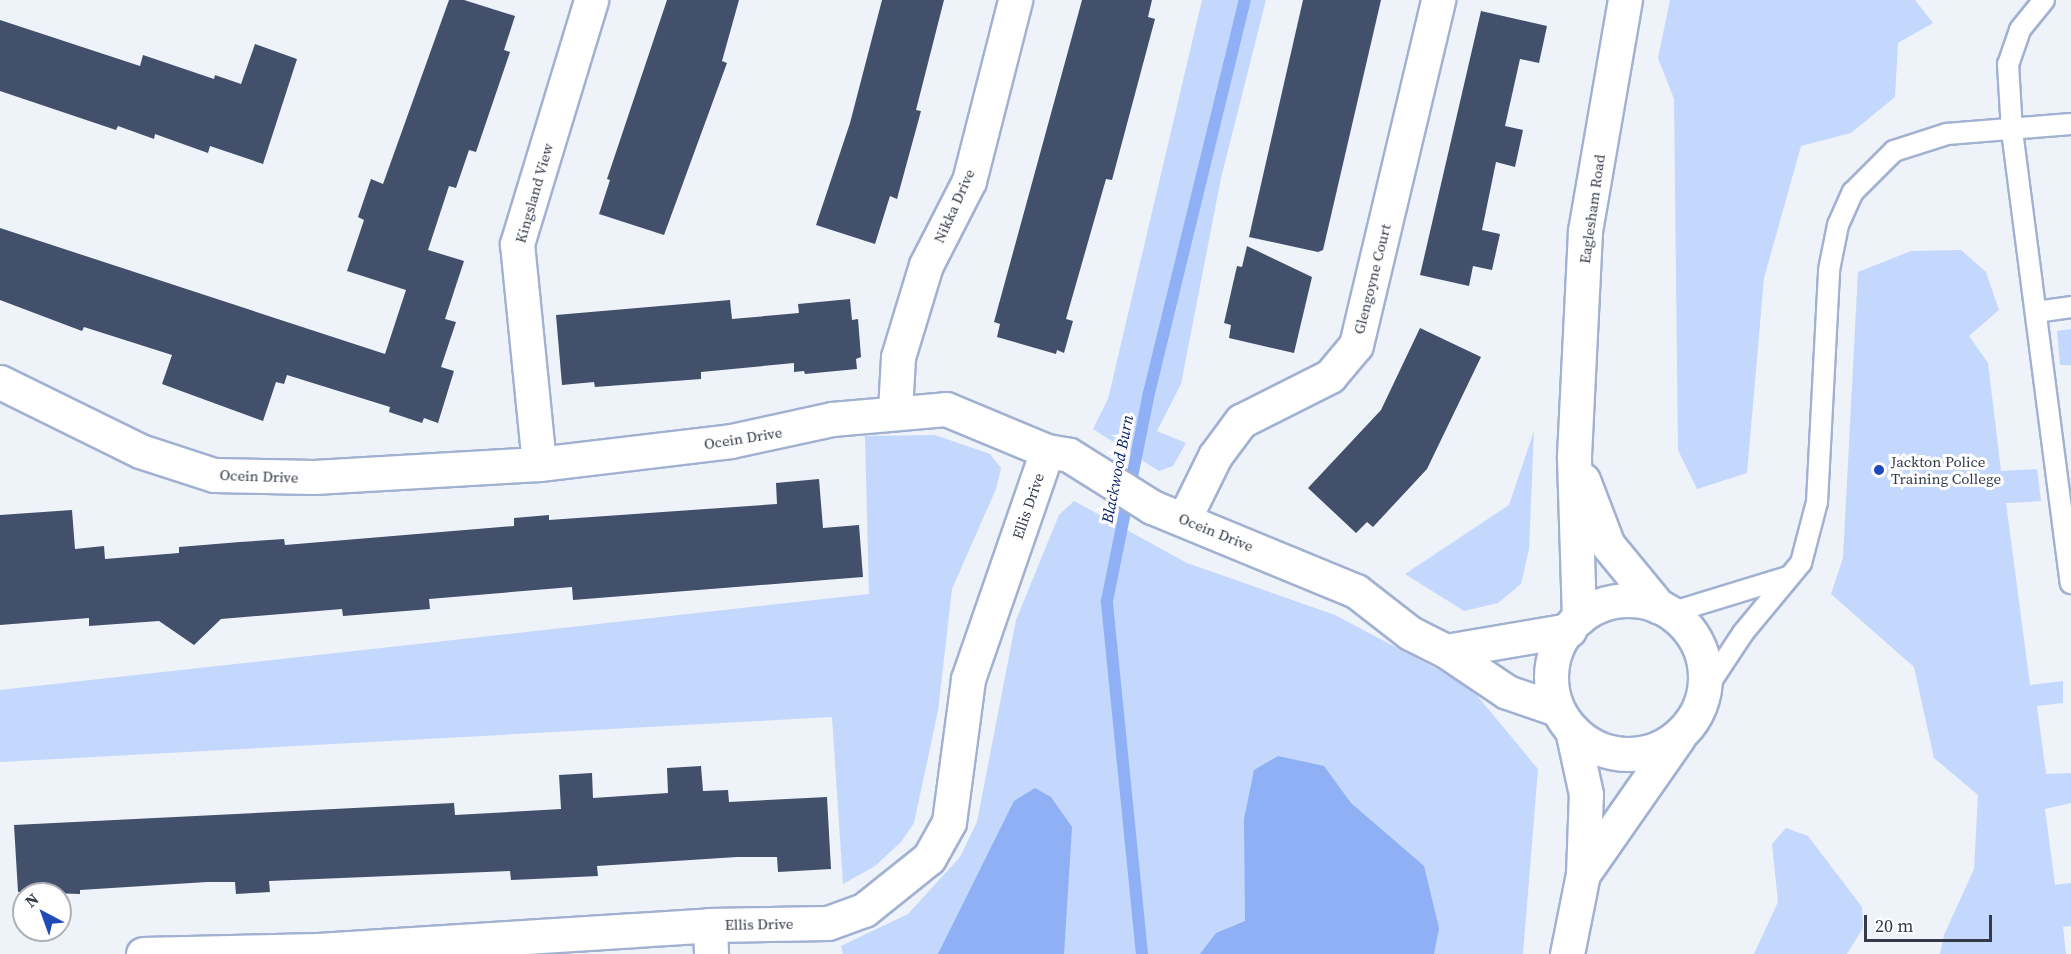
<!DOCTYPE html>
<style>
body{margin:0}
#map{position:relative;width:2071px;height:954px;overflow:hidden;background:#eef2f9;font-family:"Source Serif 4",serif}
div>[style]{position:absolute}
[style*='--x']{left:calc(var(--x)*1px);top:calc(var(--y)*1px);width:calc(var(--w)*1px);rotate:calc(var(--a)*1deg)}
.green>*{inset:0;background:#c4d7fd}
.water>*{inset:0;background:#8fb0f5}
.stream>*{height:12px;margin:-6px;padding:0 6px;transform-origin:6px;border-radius:6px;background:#8fb0f5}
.building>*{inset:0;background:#42506b}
.roads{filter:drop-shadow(2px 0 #a2b1d1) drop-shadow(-2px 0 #a2b1d1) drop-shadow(0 2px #a2b1d1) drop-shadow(0 -2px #a2b1d1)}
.service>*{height:20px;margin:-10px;padding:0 10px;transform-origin:10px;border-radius:10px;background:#fff}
.minor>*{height:33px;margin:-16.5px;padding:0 16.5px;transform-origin:16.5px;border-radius:16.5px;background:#fff}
.secondary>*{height:33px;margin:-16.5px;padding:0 16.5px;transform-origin:16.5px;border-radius:16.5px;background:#fff}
.secondary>.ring{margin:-16.5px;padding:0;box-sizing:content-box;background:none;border:33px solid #fff;border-radius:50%}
.dots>*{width:16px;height:16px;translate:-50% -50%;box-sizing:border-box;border:3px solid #fff;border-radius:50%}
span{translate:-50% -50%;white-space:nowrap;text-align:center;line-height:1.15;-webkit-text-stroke:6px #fff;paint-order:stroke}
.street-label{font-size:15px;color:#343b48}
.poi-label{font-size:15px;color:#343b48}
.left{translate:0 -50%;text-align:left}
.water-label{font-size:16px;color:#06206d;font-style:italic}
.north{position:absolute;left:12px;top:882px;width:60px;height:60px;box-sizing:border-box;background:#fff;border:2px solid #aeb1b6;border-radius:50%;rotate:319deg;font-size:16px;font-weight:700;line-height:24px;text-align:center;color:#343b48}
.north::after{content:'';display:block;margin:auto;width:21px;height:27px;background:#204ab8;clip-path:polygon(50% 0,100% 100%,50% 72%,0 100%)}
.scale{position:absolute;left:1864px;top:915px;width:128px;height:27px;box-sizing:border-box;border:3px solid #343b48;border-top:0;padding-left:8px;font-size:18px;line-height:21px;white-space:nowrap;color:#343b48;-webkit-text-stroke:4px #fff;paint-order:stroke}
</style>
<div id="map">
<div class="green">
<i style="clip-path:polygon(1202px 0,1266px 0,1221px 178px,1181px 384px,1157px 431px,1186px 443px,1173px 466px,1159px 471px,1093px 429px,1108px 399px)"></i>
<i style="clip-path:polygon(1670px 0,1915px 0,1933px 23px,1898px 43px,1895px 97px,1851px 133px,1801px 146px,1764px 278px,1747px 473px,1697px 489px,1678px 450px,1674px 99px,1658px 58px)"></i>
<i style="clip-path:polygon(1961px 250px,1986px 272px,1999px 310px,1969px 336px,1988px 363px,2001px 471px,2037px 469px,2041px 501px,2006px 503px,2030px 685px,2063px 681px,2063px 703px,2037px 706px,2046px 774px,2071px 773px,2071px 803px,2045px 809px,2055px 885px,2071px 883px,2071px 926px,2063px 927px,2066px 954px,1940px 954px,1944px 935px,1974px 869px,1978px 795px,1934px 758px,1914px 667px,1831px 594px,1843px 558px,1858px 272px,1911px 251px)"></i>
<i style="clip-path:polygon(2071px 329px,2071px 365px,2060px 365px,2057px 331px)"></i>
<i style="clip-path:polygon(1534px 431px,1529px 549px,1521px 584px,1498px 603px,1464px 611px,1405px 574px,1509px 505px)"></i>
<i style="clip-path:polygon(935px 435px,990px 454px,1001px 468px,996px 489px,952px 589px,938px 711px,914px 823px,901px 842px,875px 866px,843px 884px,832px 717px,0 762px,0 690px,869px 594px,865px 436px)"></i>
<i style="clip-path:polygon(1074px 501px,1187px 563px,1335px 615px,1469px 686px,1538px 769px,1523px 954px,843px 954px,841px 946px,908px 914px,960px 857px,977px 822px,1016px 620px,1059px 515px)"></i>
<i style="clip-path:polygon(1786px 828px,1808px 836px,1862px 907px,1863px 928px,1847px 954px,1754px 954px,1778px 902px,1772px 844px)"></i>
</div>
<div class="water">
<i style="clip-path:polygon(1278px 756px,1324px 766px,1351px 803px,1424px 866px,1439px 928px,1434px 954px,1200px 954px,1216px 933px,1245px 921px,1244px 819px,1254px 770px)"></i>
<i style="clip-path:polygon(1035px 788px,1051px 797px,1072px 827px,1064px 954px,938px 954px,1014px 801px)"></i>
</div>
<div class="stream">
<i style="--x:1142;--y:954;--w:355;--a:-95.7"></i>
<i style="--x:1107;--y:601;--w:208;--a:-78.6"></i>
<i style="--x:1148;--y:397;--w:409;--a:-76.3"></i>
</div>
<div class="building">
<i style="clip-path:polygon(449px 0,464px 0,515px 16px,504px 50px,510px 52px,476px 152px,469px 150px,456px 188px,449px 186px,428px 250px,464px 261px,445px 319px,456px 322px,441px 367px,454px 371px,438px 423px,424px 418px,422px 423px,389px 412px,390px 407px,287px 375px,284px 384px,276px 382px,263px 421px,162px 384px,172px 355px,84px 327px,82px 331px,0 300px,0 228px,385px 354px,406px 290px,347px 271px,364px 220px,358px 217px,371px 179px,383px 184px)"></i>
<i style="clip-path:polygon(667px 0,739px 0,722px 61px,727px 63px,664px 235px,599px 214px,610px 180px,607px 179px)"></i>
<i style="clip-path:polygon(882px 0,944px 0,916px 110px,921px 111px,897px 199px,890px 196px,875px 244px,816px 225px,850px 123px)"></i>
<i style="clip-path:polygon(1082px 0,1152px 0,1148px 17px,1155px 19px,1112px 180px,1106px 179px,1066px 319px,1073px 321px,1064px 353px,1057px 350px,1056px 354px,997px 337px,1000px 324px,994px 322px)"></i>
<i style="clip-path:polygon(1303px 0,1381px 0,1323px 250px,1318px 252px,1249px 237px)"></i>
<i style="clip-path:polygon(1481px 11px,1547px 26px,1539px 63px,1520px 59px,1505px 126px,1523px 130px,1515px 167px,1496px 162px,1482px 230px,1500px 234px,1492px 270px,1473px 266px,1469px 286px,1420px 275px)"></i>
<i style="clip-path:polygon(0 20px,140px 66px,143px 55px,214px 79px,215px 75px,241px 84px,255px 44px,297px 59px,263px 164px,210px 146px,208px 153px,155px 134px,154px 139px,118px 126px,116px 130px,0 91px)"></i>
<i style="clip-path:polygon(1247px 246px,1312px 277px,1294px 353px,1229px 338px,1231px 325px,1224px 323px,1237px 266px,1242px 267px)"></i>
<i style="clip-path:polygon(850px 299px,852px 320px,858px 319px,861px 357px,856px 359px,857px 369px,805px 374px,804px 371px,794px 372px,794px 363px,701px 372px,701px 379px,595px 387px,594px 382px,562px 385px,556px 315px,730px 300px,732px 319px,799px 313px,798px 304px)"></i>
<i style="clip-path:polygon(1420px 328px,1481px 357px,1427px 469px,1373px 527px,1367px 522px,1356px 533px,1308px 488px,1381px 410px)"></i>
<i style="clip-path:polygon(819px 479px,823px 528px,859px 525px,863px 577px,573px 600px,572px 587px,429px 599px,430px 609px,343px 616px,342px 609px,221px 619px,194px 645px,159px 621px,89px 626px,89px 618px,0 625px,0 515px,72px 510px,75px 549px,104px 546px,105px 559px,179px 553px,179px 547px,240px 542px,284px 539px,285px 545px,514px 526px,514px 518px,549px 515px,549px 520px,777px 504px,776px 483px)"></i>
<i style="clip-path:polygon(701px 766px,703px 791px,728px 790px,729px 802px,827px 797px,831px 869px,778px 872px,777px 857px,737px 857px,597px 866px,598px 876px,534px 879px,511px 880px,510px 871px,269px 881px,270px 892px,236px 894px,235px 882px,207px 882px,80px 890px,80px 894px,18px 892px,14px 825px,454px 803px,455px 815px,561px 809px,559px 775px,592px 773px,593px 798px,668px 793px,667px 768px)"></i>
</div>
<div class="roads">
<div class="service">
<i style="--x:2044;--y:0;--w:38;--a:129"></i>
<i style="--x:2020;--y:30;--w:36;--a:109"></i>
<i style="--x:2008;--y:64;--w:67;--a:86.6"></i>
<i style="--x:2012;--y:131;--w:456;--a:82.6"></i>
<i style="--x:2036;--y:312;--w:35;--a:-8"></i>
<i style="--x:1670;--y:613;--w:123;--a:-17"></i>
<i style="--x:1704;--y:692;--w:71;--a:-56.5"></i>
<i style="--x:1743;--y:633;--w:91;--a:-50.4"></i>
<i style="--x:1801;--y:563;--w:63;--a:-75.3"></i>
<i style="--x:1817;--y:502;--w:232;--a:-87"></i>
<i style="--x:1829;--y:270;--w:46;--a:-78.7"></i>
<i style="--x:1838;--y:225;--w:36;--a:-66"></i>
<i style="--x:1853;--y:192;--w:58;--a:-45"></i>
<i style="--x:1894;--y:151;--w:56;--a:-17.8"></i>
<i style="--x:1947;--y:134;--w:124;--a:-4.6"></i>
</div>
<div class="minor">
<i style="--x:0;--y:382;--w:156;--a:26.2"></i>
<i style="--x:140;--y:451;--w:78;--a:18"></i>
<i style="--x:214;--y:475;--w:100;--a:1.1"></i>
<i style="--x:314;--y:477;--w:225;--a:-3.3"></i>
<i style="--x:539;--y:464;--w:193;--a:-6.8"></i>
<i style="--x:731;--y:441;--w:103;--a:-12.3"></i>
<i style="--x:832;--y:419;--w:114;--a:-5"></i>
<i style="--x:946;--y:409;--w:109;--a:22.6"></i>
<i style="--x:1047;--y:451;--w:22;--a:10"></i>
<i style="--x:1069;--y:455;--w:98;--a:32.1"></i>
<i style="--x:1152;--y:507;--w:221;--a:22.4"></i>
<i style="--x:1356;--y:591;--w:68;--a:37.9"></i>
<i style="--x:1410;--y:633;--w:40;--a:26.6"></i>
<i style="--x:1446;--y:651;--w:73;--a:33.9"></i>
<i style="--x:1507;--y:692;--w:53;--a:18.8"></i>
<i style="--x:895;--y:411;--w:54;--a:-86.8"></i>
<i style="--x:898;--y:357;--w:96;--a:-73.1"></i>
<i style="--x:926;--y:265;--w:94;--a:-62.9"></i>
<i style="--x:969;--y:181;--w:187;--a:-75.7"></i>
<i style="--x:539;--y:464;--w:221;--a:-95.7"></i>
<i style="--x:517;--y:244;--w:255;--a:-73.1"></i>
<i style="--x:1184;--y:519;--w:70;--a:-63.8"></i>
<i style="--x:1215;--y:456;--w:44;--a:-53.4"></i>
<i style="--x:1241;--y:421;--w:100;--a:-26.8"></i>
<i style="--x:1330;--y:376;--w:40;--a:-50"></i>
<i style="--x:1356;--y:345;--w:355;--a:-76.6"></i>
<i style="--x:1446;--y:651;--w:125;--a:-9.7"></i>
<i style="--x:710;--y:925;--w:29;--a:88"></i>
<i style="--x:143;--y:954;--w:175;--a:-1.3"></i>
<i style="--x:318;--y:950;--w:393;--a:-3.6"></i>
<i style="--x:710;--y:925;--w:118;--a:-1"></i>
<i style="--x:828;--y:923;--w:38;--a:-20"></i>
<i style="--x:864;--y:910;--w:83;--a:-38.7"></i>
<i style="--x:929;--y:858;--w:41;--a:-60.9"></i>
<i style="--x:949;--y:822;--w:144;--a:-82.4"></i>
<i style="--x:968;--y:679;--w:241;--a:-70.9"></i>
</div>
<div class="secondary">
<i style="--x:1583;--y:480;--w:70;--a:69"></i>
<i style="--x:1608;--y:545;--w:80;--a:50.6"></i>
<i class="ring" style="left:1551px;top:600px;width:121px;height:121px"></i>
<i style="--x:1579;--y:618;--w:162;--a:-91.8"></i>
<i style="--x:1574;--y:456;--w:225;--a:-87.2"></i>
<i style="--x:1585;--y:231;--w:234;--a:-80.2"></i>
<i style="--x:1583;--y:874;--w:166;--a:-55.1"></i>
<i style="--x:1567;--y:954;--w:82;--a:-78.7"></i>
<i style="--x:1583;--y:874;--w:80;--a:-87.9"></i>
<i style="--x:1586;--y:794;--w:66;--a:-102.3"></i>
</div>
</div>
<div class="dots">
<i style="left:1879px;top:470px;background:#204ab8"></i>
</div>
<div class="street-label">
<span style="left:534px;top:193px;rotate:-74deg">Kingsland View</span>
<span style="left:954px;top:206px;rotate:-66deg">Nikka Drive</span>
<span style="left:1592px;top:209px;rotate:-82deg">Eaglesham Road</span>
<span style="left:1372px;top:279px;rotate:-76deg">Glengoyne Court</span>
<span style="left:743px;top:438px;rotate:-9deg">Ocein Drive</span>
<span style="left:259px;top:476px;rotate:2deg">Ocein Drive</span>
<span style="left:1028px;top:506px;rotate:-71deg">Ellis Drive</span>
<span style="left:1216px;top:532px;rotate:22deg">Ocein Drive</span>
<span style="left:759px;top:924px;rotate:-1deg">Ellis Drive</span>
</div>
<div class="poi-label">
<span class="left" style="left:1891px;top:470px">Jackton Police<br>Training College</span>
</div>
<div class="water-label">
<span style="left:1117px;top:469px;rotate:-79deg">Blackwood Burn</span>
</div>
<div class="north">N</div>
<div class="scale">20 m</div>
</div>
